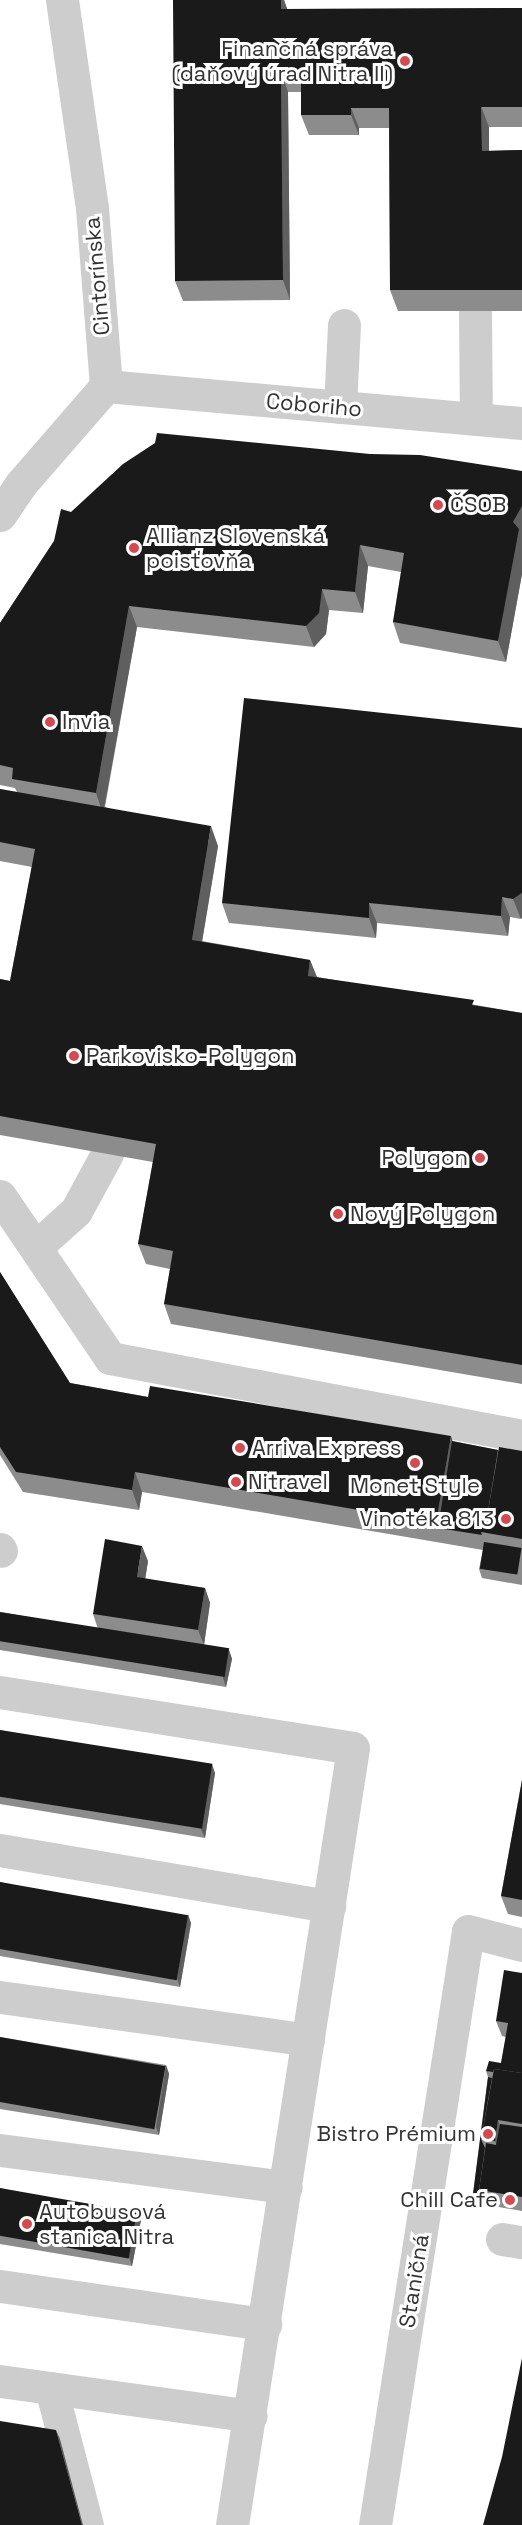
<!DOCTYPE html>
<meta charset="utf-8">
<style>
body{margin:0}
#map{position:relative;width:522px;height:2525px;overflow:hidden;background:#fff;font-family:"Space Grotesk",sans-serif}
div>[style]{position:absolute}
[style*='--x']{left:calc(var(--x)*1px);top:calc(var(--y)*1px);width:calc(var(--w)*1px);rotate:calc(var(--a)*1deg)}
.minor>*{height:33px;margin:-16.5px;padding:0 16.5px;transform-origin:16.5px;border-radius:16.5px;background:#cdcdcd}
.wall>*{inset:0;background:#8c8c8c}
.shaded-wall>*{inset:0;background:#5f5f5f}
.building>*{inset:0;background:#1a1a1a;transform-origin:0 0}
.dots>*{width:16px;height:16px;translate:-50% -50%;box-sizing:border-box;border:3px solid #fff;border-radius:50%}
span{translate:-50% -50%;white-space:nowrap;text-align:center;line-height:1.15;-webkit-text-stroke:6px #fff;paint-order:stroke}
.poi-label{font-size:22px;color:#333}
.right{translate:-100% -50%;text-align:right}
.left{translate:0 -50%;text-align:left}
.street-label{font-size:22px;color:#333}
</style>
<div id="map">
<div class="minor">
<i style="--x:475;--y:313;--w:106;--a:89.5"></i>
<i style="--x:106;--y:386;--w:418;--a:5.1"></i>
<i style="--x:340;--y:407;--w:82;--a:-87.2"></i>
<i style="--x:0;--y:515;--w:36;--a:-56"></i>
<i style="--x:20;--y:485;--w:131;--a:-49"></i>
<i style="--x:106;--y:386;--w:179;--a:-94.5"></i>
<i style="--x:92;--y:208;--w:210;--a:-98.2"></i>
<i style="--x:0;--y:1196;--w:196;--a:55.8"></i>
<i style="--x:110;--y:1358;--w:419;--a:10.7"></i>
<i style="--x:36;--y:1247;--w:54;--a:-42"></i>
<i style="--x:76;--y:1211;--w:65;--a:-61.5"></i>
<i style="--x:0;--y:1549;--w:2;--a:63"></i>
<i style="--x:0;--y:1692;--w:357;--a:9"></i>
<i style="--x:353;--y:1748;--w:786;--a:98.85"></i>
<i style="--x:0;--y:1850;--w:334;--a:9.7"></i>
<i style="--x:0;--y:1997;--w:311;--a:7.9"></i>
<i style="--x:0;--y:2150;--w:288;--a:7.4"></i>
<i style="--x:502;--y:2239;--w:20;--a:9"></i>
<i style="--x:0;--y:2286;--w:268;--a:8.2"></i>
<i style="--x:0;--y:2381;--w:253;--a:7.9"></i>
<i style="--x:51;--y:2388;--w:142;--a:75.3"></i>
<i style="--x:375;--y:2525;--w:601;--a:-81.1"></i>
<i style="--x:468;--y:1931;--w:56;--a:14.5"></i>
</div>
<div class="wall">
<i style="clip-path:polygon(284px 0,287px 9px,522px 8px,522px 127px,489px 127px,489px 151px,522px 150px,522px 311px,398px 311px,390px 290px,389px 128px,359px 128px,359px 135px,309px 135px,301px 115px,301px 92px,288px 92px,290px 300px,183px 301px,175px 281px)"></i>
<i style="clip-path:polygon(522px 471px,522px 574px,506px 662px,400px 643px,393px 622px,401px 572px,368px 566px,363px 613px,329px 610px,326px 634px,314px 647px,137px 627px,105px 807px,218px 846px,202px 941px,310px 960px,317px 977px,522px 1013px,522px 1384px,171px 1324px,164px 1304px,170px 1269px,146px 1264px,138px 1244px,153px 1162px,0 1135px,0 979px,10px 981px,32px 867px,0 861px,0 789px,17px 792px,15px 788px,0 785px,0 623px,54px 541px,71px 512px)"></i>
<i style="clip-path:polygon(522px 728px,521px 919px,510px 917px,508px 936px,377px 923px,376px 938px,229px 923px,222px 903px)"></i>
<i style="clip-path:polygon(0 1272px,70px 1383px,148px 1397px,452px 1441px,498px 1450px,522px 1451px,522px 1585px,482px 1578px,479px 1569px,483px 1550px,142px 1492px,139px 1510px,23px 1492px,0 1455px)"></i>
<i style="clip-path:polygon(148px 1561px,145px 1579px,205px 1588px,210px 1603px,204px 1645px,116px 1631px,229px 1650px,232px 1659px,226px 1687px,0 1650px,0 1612px,98px 1629px,93px 1614px)"></i>
<i style="clip-path:polygon(0 1730px,215px 1773px,205px 1838px,0 1804px)"></i>
<i style="clip-path:polygon(522px 1780px,522px 1917px,508px 1914px,501px 1896px)"></i>
<i style="clip-path:polygon(0 1882px,191px 1923px,180px 1987px,0 1956px)"></i>
<i style="clip-path:polygon(522px 1973px,522px 2211px,476px 2203px,473px 2194px,488px 2077px,486px 2071px,501px 2063px,506px 2037px,502px 2036px,496px 2021px)"></i>
<i style="clip-path:polygon(0 2037px,166px 2065px,169px 2074px,159px 2135px,0 2109px)"></i>
<i style="clip-path:polygon(0 2188px,141px 2220px,132px 2266px,0 2244px)"></i>
</div>
<div class="shaded-wall">
<i style="clip-path:polygon(281px 0,284px 0,288px 11px,281px 9px)"></i>
<i style="clip-path:polygon(281px 72px,288px 92px,290px 300px,283px 280px)"></i>
<i style="clip-path:polygon(481px 106px,489px 127px,489px 172px,482px 151px)"></i>
<i style="clip-path:polygon(351px 108px,359px 128px,359px 135px,351px 115px)"></i>
<i style="clip-path:polygon(522px 506px,522px 574px,506px 662px,498px 641px,513px 522px)"></i>
<i style="clip-path:polygon(360px 545px,368px 566px,363px 613px,355px 592px)"></i>
<i style="clip-path:polygon(322px 589px,329px 610px,326px 634px,314px 647px,306px 626px)"></i>
<i style="clip-path:polygon(129px 606px,137px 627px,103px 814px,96px 793px)"></i>
<i style="clip-path:polygon(211px 826px,218px 846px,199px 960px,192px 940px)"></i>
<i style="clip-path:polygon(522px 893px,522px 918px,521px 919px,513px 899px)"></i>
<i style="clip-path:polygon(502px 897px,510px 917px,508px 936px,501px 916px)"></i>
<i style="clip-path:polygon(369px 903px,377px 923px,376px 938px,369px 918px)"></i>
<i style="clip-path:polygon(310px 960px,318px 980px,308px 976px)"></i>
<i style="clip-path:polygon(451px 1436px,458px 1457px,438px 1528px,444px 1543px,436px 1523px)"></i>
<i style="clip-path:polygon(135px 1472px,142px 1492px,139px 1510px,132px 1490px)"></i>
<i style="clip-path:polygon(142px 1546px,148px 1561px,143px 1593px,137px 1577px)"></i>
<i style="clip-path:polygon(205px 1588px,210px 1603px,204px 1645px,198px 1630px)"></i>
<i style="clip-path:polygon(229px 1650px,232px 1659px,226px 1687px,223px 1678px)"></i>
<i style="clip-path:polygon(212px 1764px,215px 1773px,205px 1838px,201px 1829px)"></i>
<i style="clip-path:polygon(188px 1914px,191px 1923px,180px 1987px,177px 1978px)"></i>
<i style="clip-path:polygon(166px 2065px,169px 2074px,159px 2135px,156px 2127px)"></i>
<i style="clip-path:polygon(498px 2120px,505px 2139px,502px 2160px,495px 2141px)"></i>
<i style="clip-path:polygon(137px 2211px,141px 2220px,132px 2266px,129px 2257px)"></i>
<i style="clip-path:polygon(56px 2430px,60px 2439px,83px 2525px,82px 2525px)"></i>
</div>
<div class="building">
<i style="clip-path:polygon(173px 0,281px 0,281px 9px,522px 8px,522px 107px,389px 107px,389px 108px,351px 108px,351px 115px,301px 115px,301px 72px,281px 72px,283px 280px,175px 281px)"></i>
<i style="clip-path:polygon(481px 106px,482px 151px,522px 150px,522px 290px,390px 290px,389px 107px)"></i>
<i style="clip-path:polygon(157px 433px,370px 454px,420px 455px,522px 471px,522px 506px,513px 522px,519px 529px,498px 641px,393px 622px,404px 553px,360px 545px,355px 592px,322px 589px,319px 613px,306px 626px,129px 606px,96px 793px,12px 779px,13px 768px,0 765px,0 623px,54px 541px,61px 509px,71px 512px,123px 464px,155px 443px)"></i>
<i style="clip-path:polygon(244px 698px,522px 728px,522px 893px,513px 899px,502px 897px,501px 916px,369px 903px,369px 918px,222px 903px)"></i>
<i style="clip-path:polygon(0 789px,211px 826px,192px 940px,310px 960px,308px 976px,474px 1000px,472px 1005px,522px 1013px,522px 1365px,164px 1304px,173px 1251px,138px 1244px,156px 1144px,0 1116px,0 979px,10px 981px,35px 849px,0 842px)"></i>
<i style="clip-path:polygon(0 1272px,70px 1383px,148px 1397px,150px 1386px,451px 1436px,436px 1523px,135px 1472px,132px 1490px,16px 1472px,0 1447px)"></i>
<i style="clip-path:polygon(452px 1441px,498px 1450px,485px 1529px,481px 1527px,481px 1532px,482px 1535px,438px 1528px)"></i>
<i style="clip-path:polygon(499px 1447px,522px 1451px,522px 1539px,481px 1532px,481px 1527px,485px 1529px)"></i>
<i style="clip-path:polygon(105px 1539px,142px 1546px,137px 1577px,205px 1588px,198px 1630px,93px 1614px)"></i>
<i style="left:484px;top:1542px;width:38px;height:27px;rotate:9deg"></i>
<i style="left:0;top:1612px;width:232px;height:29px;rotate:9deg"></i>
<i style="left:0;top:1730px;width:215px;height:66px;rotate:9deg"></i>
<i style="clip-path:polygon(522px 1780px,522px 1900px,501px 1896px)"></i>
<i style="left:0;top:1882px;width:191px;height:66px;rotate:10deg"></i>
<i style="clip-path:polygon(504px 1970px,522px 1973px,522px 2073px,494px 2069px,493px 2072px,486px 2071px,489px 2061px,501px 2063px,508px 2023px,496px 2021px)"></i>
<i style="left:0;top:2037px;width:168px;height:64px;rotate:10deg"></i>
<i style="clip-path:polygon(494px 2069px,522px 2073px,522px 2124px,498px 2120px,495px 2141px,481px 2139px)"></i>
<i style="clip-path:polygon(488px 2077px,492px 2078px,481px 2139px,485px 2148px,479px 2190px,481px 2196px,473px 2194px)"></i>
<i style="clip-path:polygon(500px 2124px,522px 2127px,522px 2197px,479px 2190px,486px 2143px,496px 2145px)"></i>
<i style="left:0;top:2188px;width:139px;height:47px;rotate:10deg"></i>
<i style="clip-path:polygon(522px 2358px,522px 2525px,483px 2525px,502px 2457px)"></i>
<i style="clip-path:polygon(0 2421px,56px 2430px,82px 2525px,0 2525px)"></i>
</div>
<div class="dots">
<i style="left:405px;top:61px;background:#d34b51"></i>
<i style="left:438px;top:505px;background:#d34b51"></i>
<i style="left:134px;top:548px;background:#d34b51"></i>
<i style="left:50px;top:722px;background:#d34b51"></i>
<i style="left:74px;top:1056px;background:#d34b51"></i>
<i style="left:480px;top:1158px;background:#d34b51"></i>
<i style="left:338px;top:1214px;background:#d34b51"></i>
<i style="left:240px;top:1448px;background:#d34b51"></i>
<i style="left:415px;top:1463px;background:#d34b51"></i>
<i style="left:236px;top:1482px;background:#d34b51"></i>
<i style="left:506px;top:1519px;background:#d34b51"></i>
<i style="left:488px;top:2134px;background:#d34b51"></i>
<i style="left:510px;top:2200px;background:#d34b51"></i>
<i style="left:27px;top:2224px;background:#d34b51"></i>
</div>
<div class="poi-label">
<span class="right" style="left:393px;top:61px">Finančná správa<br>(daňový úrad Nitra II)</span>
<span class="left" style="left:450px;top:505px">ČSOB</span>
<span class="left" style="left:146px;top:548px">Allianz Slovenská<br>poisťovňa</span>
<span class="left" style="left:62px;top:722px">Invia</span>
<span class="left" style="left:86px;top:1056px">Parkovisko-Polygon</span>
<span class="right" style="left:468px;top:1158px">Polygon</span>
<span class="left" style="left:350px;top:1214px">Nový Polygon</span>
<span class="left" style="left:252px;top:1448px">Arriva Express</span>
<span class="left" style="left:248px;top:1482px">Nitravel</span>
<span style="left:415px;top:1486px">Monet Style</span>
<span class="right" style="left:494px;top:1519px">Vinotéka 813</span>
<span class="right" style="left:476px;top:2134px">Bistro Prémium</span>
<span class="right" style="left:498px;top:2200px">Chill Cafe</span>
<span class="left" style="left:39px;top:2224px">Autobusová<br>stanica Nitra</span>
</div>
<div class="street-label">
<span style="left:97px;top:276px;rotate:-95deg">Cintorínska</span>
<span style="left:314px;top:405px;rotate:5deg">Coboriho</span>
<span style="left:414px;top:2281px;rotate:-81deg">Staničná</span>
</div>
</div>
